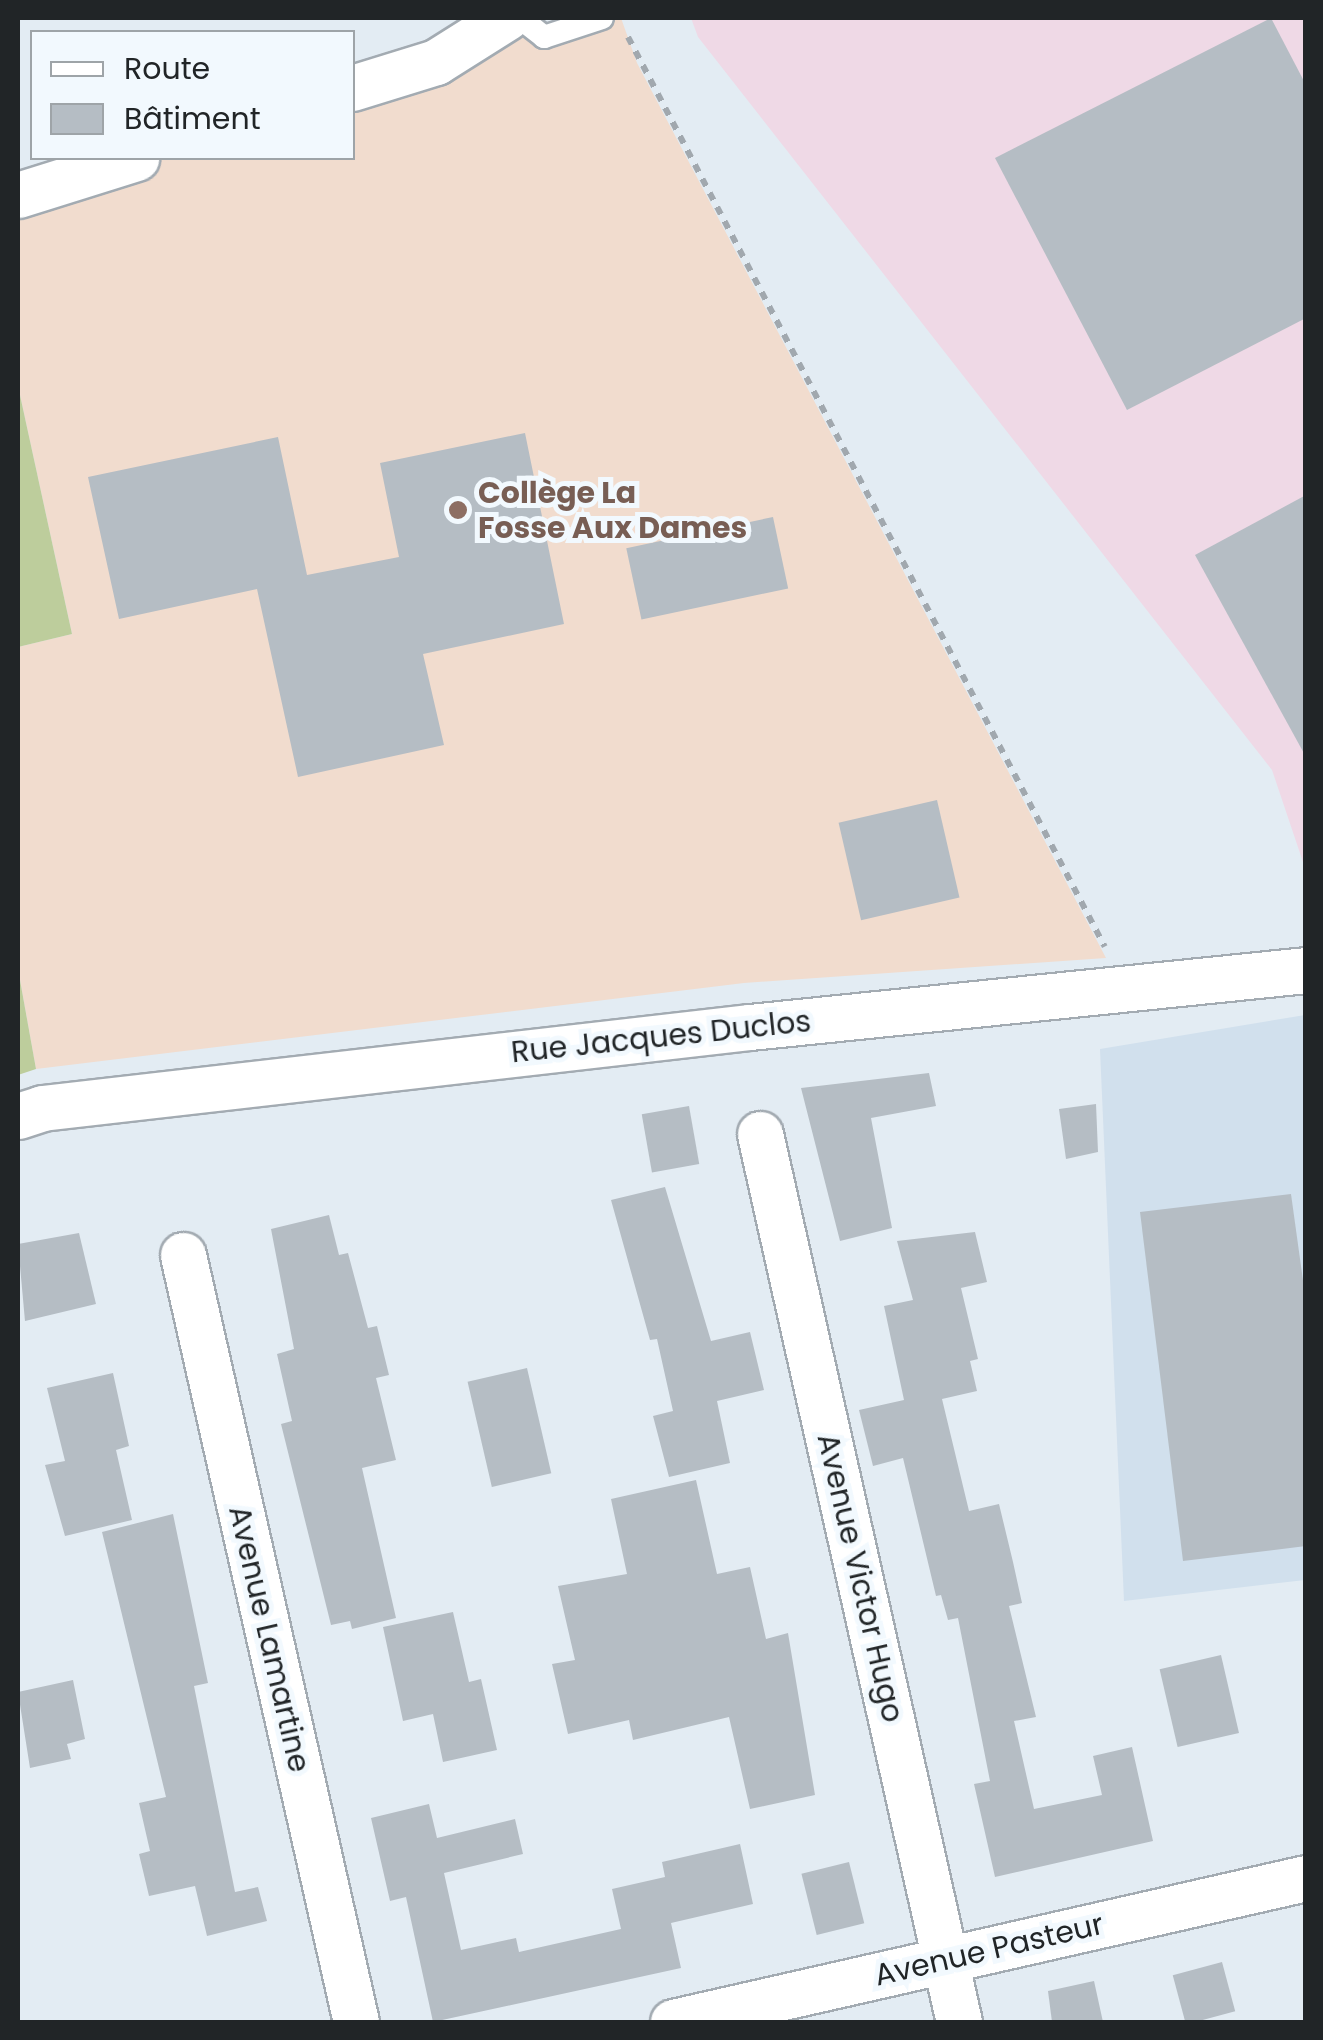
<!DOCTYPE html>
<meta charset="utf-8">
<style>
body{margin:0}
#map{position:relative;width:1323px;height:2040px;overflow:hidden;background:#e3ecf3;font-family:Poppins,sans-serif}
div>[style]{position:absolute}
[style*='--x']{left:calc(var(--x)*1px);top:calc(var(--y)*1px);width:calc(var(--w)*1px);rotate:calc(var(--a)*1deg)}
.built>*{inset:0;background:#d1e0ed}
.industrial>*{inset:0;background:#efd9e6}
.education>*{inset:0;background:#f1dcce}
.green>*{inset:0;background:#bdcd9c}
.building>*{inset:0;background:#b5bdc4;transform-origin:0 0}
.path>*{height:6px;margin-top:-3px;transform-origin:0;background:repeating-linear-gradient(90deg,#a1a8ae 0 8px,transparent 0 16px)}
.roads{filter:drop-shadow(2px 0 #a3abb2) drop-shadow(-2px 0 #a3abb2) drop-shadow(0 2px #a3abb2) drop-shadow(0 -2px #a3abb2)}
.lane>*{height:22px;margin:-11px;padding:0 11px;transform-origin:11px;border-radius:11px;background:#fff}
.street>*{height:45px;margin:-22.5px;padding:0 22.5px;transform-origin:22.5px;border-radius:22.5px;background:#fff}
.dots>*{width:28px;height:28px;translate:-50% -50%;box-sizing:border-box;border:5px solid #f2f9fe;border-radius:50%}
span{translate:-50% -50%;white-space:nowrap;text-align:center;line-height:1.15;-webkit-text-stroke:10px #f2f9fe;paint-order:stroke}
.education-label{font-size:30px;color:#785e54;font-weight:700}
.left{translate:0 -50%;text-align:left}
.street-label{font-size:30px;color:#212527}
.frame{position:absolute;inset:0;border:20px solid #212527;pointer-events:none}
.legend{position:absolute;left:30px;top:30px;width:325px;height:130px;box-sizing:border-box;background:#f2f9fe;border:2px solid #9ea4a8;margin:0;padding:12px 18px;list-style:none;font-size:30px;color:#212527}
.legend li{display:flex;align-items:center;gap:20px;height:50px}
.legend b{width:50px;border:2px solid #9ea4a8}
</style>
<div id="map">
<div class="built">
<i style="clip-path:polygon(1305px 1015px,1305px 1580px,1124px 1601px,1100px 1049px)"></i>
</div>
<div class="industrial">
<i style="clip-path:polygon(691px 18px,1305px 18px,1305px 868px,1272px 770px,698px 37px)"></i>
</div>
<div class="education">
<i style="clip-path:polygon(506px 18px,544px 37px,621px 18px,637px 63px,1106px 958px,744px 983px,36px 1069px,18px 969px,18px 647px,72px 634px,18px 386px,18px 195px,136px 158px,352px 158px,353px 88px)"></i>
</div>
<div class="green">
<i style="clip-path:polygon(18px 386px,72px 634px,18px 647px)"></i>
<i style="clip-path:polygon(18px 969px,36px 1069px,18px 1075px)"></i>
</div>
<div class="building">
<i style="clip-path:polygon(1271px 18px,1306px 85px,1306px 318px,1127px 410px,995px 158px)"></i>
<i style="clip-path:polygon(525px 433px,564px 624px,423px 654px,444px 745px,298px 777px,257px 589px,119px 619px,88px 477px,278px 437px,307px 575px,399px 557px,380px 463px)"></i>
<i style="clip-path:polygon(1306px 495px,1306px 757px,1195px 555px)"></i>
<i style="left:773px;top:517px;width:73px;height:150px;rotate:78deg"></i>
<i style="left:937px;top:800px;width:100px;height:101px;rotate:77deg"></i>
<i style="clip-path:polygon(929px 1073px,936px 1106px,871px 1118px,892px 1228px,840px 1241px,801px 1088px)"></i>
<i style="clip-path:polygon(1096px 1104px,1098px 1152px,1066px 1159px,1059px 1109px)"></i>
<i style="left:689px;top:1106px;width:59px;height:48px;rotate:80deg"></i>
<i style="clip-path:polygon(665px 1187px,711px 1341px,750px 1332px,764px 1390px,717px 1401px,730px 1463px,669px 1477px,653px 1416px,673px 1411px,657px 1339px,650px 1340px,611px 1200px)"></i>
<i style="clip-path:polygon(1291px 1194px,1306px 1302px,1306px 1546px,1183px 1561px,1140px 1212px)"></i>
<i style="clip-path:polygon(329px 1215px,339px 1255px,348px 1253px,368px 1328px,377px 1326px,389px 1375px,376px 1378px,396px 1460px,362px 1468px,396px 1618px,352px 1629px,350px 1621px,331px 1625px,281px 1424px,292px 1421px,277px 1354px,294px 1349px,271px 1229px)"></i>
<i style="clip-path:polygon(975px 1232px,987px 1282px,961px 1288px,978px 1359px,970px 1361px,977px 1391px,942px 1399px,969px 1511px,999px 1504px,1013px 1562px,1022px 1603px,1009px 1606px,1036px 1717px,1014px 1721px,1034px 1809px,1102px 1795px,1093px 1756px,1132px 1747px,1153px 1841px,995px 1877px,974px 1784px,990px 1781px,958px 1618px,948px 1620px,941px 1595px,936px 1596px,903px 1458px,873px 1466px,859px 1410px,904px 1400px,884px 1306px,913px 1300px,897px 1241px)"></i>
<i style="clip-path:polygon(79px 1233px,96px 1304px,25px 1321px,18px 1244px)"></i>
<i style="left:527px;top:1368px;width:108px;height:61px;rotate:77deg"></i>
<i style="clip-path:polygon(113px 1373px,129px 1446px,116px 1450px,132px 1520px,65px 1536px,45px 1465px,65px 1461px,47px 1388px)"></i>
<i style="clip-path:polygon(696px 1480px,717px 1574px,750px 1567px,766px 1639px,788px 1633px,815px 1795px,750px 1809px,729px 1717px,633px 1740px,629px 1720px,568px 1734px,552px 1664px,575px 1660px,558px 1586px,627px 1574px,611px 1499px)"></i>
<i style="clip-path:polygon(173px 1514px,208px 1683px,194px 1686px,235px 1892px,258px 1887px,267px 1921px,207px 1936px,195px 1886px,149px 1896px,139px 1854px,150px 1851px,139px 1803px,166px 1797px,102px 1532px)"></i>
<i style="clip-path:polygon(453px 1612px,469px 1682px,481px 1679px,497px 1750px,443px 1762px,433px 1714px,403px 1721px,383px 1627px)"></i>
<i style="left:1221px;top:1655px;width:80px;height:63px;rotate:77deg"></i>
<i style="clip-path:polygon(73px 1680px,85px 1739px,67px 1744px,71px 1759px,30px 1768px,18px 1692px)"></i>
<i style="clip-path:polygon(429px 1804px,437px 1838px,515px 1819px,523px 1854px,444px 1873px,461px 1950px,516px 1938px,519px 1952px,621px 1929px,612px 1889px,665px 1877px,662px 1862px,740px 1844px,753px 1904px,671px 1923px,681px 1968px,433px 2022px,406px 1897px,390px 1901px,371px 1818px)"></i>
<i style="left:849px;top:1862px;width:63px;height:49px;rotate:76deg"></i>
<i style="left:1222px;top:1962px;width:51px;height:51px;rotate:75deg"></i>
<i style="clip-path:polygon(1094px 1981px,1103px 2022px,1052px 2022px,1048px 1991px)"></i>
</div>
<div class="path">
<i style="--x:628;--y:37;--w:1027;--a:62.34"></i>
</div>
<div class="roads">
<div class="lane">
<i style="--x:520;--y:18;--w:31;--a:38"></i>
<i style="--x:544;--y:37;--w:61;--a:-18.1"></i>
</div>
<div class="street">
<i style="--x:352;--y:88;--w:88;--a:-17.2"></i>
<i style="--x:436;--y:62;--w:83;--a:-32.2"></i>
<i style="--x:18;--y:195;--w:124;--a:-17.4"></i>
<i style="--x:18;--y:1116;--w:25;--a:-18"></i>
<i style="--x:42;--y:1108;--w:713;--a:-6.53"></i>
<i style="--x:750;--y:1027;--w:559;--a:-5.85"></i>
<i style="--x:760;--y:1134;--w:910;--a:77.37"></i>
<i style="--x:183;--y:1255;--w:786;--a:77.29"></i>
<i style="--x:673;--y:2022;--w:649;--a:-12.82"></i>
</div>
</div>
<div class="dots">
<i style="left:458px;top:510px;background:#8d6e63"></i>
</div>
<div class="education-label">
<span class="left" style="left:478px;top:510px">Collège La<br>Fosse Aux Dames</span>
</div>
<div class="street-label">
<span style="left:661px;top:1037px;rotate:-6deg">Rue Jacques Duclos</span>
<span style="left:860px;top:1578px;rotate:77deg">Avenue Victor Hugo</span>
<span style="left:269px;top:1639px;rotate:77deg">Avenue Lamartine</span>
<span style="left:989px;top:1950px;rotate:-13deg">Avenue Pasteur</span>
</div>
<div class="frame"></div>
<ul class="legend">
<li><b style="height:12px;background:#fff"></b>Route</li>
<li><b style="height:28px;background:#b5bdc4"></b>Bâtiment</li>
</ul>
</div>
